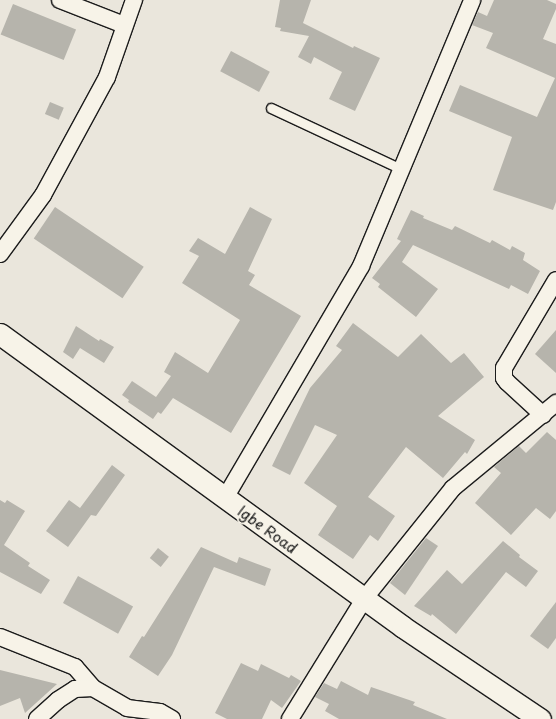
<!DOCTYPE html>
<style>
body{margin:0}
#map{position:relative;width:556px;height:719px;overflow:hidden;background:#eae6dc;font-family:"Playpen Sans",sans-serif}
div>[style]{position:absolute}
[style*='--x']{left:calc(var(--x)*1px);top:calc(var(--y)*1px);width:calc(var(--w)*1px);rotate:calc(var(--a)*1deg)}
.building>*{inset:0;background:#b6b4ac;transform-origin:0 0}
.roads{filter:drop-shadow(1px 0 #1c1c1c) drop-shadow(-1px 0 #1c1c1c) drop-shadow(0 1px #1c1c1c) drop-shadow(0 -1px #1c1c1c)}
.service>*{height:9px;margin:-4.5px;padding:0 4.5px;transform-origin:4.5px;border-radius:4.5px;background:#f7f3e8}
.minor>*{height:16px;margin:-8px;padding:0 8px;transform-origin:8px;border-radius:8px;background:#f7f3e8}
.tertiary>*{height:21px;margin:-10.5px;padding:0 10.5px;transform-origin:10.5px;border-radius:10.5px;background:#f7f3e8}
span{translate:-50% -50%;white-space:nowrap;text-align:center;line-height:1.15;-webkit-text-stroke:4px #f7f3e8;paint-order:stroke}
.street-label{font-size:15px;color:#1c1c1c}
</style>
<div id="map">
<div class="building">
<i style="clip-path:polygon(280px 0,311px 0,303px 23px,353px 48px,354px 46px,380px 58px,355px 111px,329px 99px,342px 72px,314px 57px,311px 64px,298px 57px,309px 36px,280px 31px,281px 28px,275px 27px)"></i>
<i style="clip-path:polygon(494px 0,547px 0,556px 4px,556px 9px,543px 39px,556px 44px,556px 202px,553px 210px,493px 190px,512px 137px,449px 111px,460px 85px,537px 117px,555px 78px,486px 48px,493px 33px,472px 25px,478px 12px,487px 16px)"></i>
<i style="left:13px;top:4px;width:68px;height:33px;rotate:22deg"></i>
<i style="left:231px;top:51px;width:44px;height:23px;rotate:28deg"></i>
<i style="left:50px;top:102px;width:15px;height:13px;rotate:23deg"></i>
<i style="left:55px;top:207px;width:107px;height:38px;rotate:34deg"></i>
<i style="clip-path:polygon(250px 207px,272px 219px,248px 271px,255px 275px,249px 285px,301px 316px,231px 433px,173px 398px,161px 414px,158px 412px,153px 419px,128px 402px,129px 400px,122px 395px,132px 381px,156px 397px,171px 376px,164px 372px,175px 352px,208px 373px,240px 320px,182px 283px,199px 256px,189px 251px,198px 238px,225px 254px)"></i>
<i style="clip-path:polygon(411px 210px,424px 216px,423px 218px,452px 230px,455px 226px,490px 243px,492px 240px,510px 250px,512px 246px,525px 253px,523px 260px,540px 271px,528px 294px,511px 285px,509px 289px,413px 245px,402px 262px,438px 289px,416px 317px,378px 287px,380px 284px,372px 278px,401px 241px,397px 239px)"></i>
<i style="clip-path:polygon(353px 323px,398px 357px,421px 334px,451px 363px,464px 353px,484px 377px,438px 416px,475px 440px,467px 454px,465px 452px,443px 478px,406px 447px,368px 497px,395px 516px,378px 541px,370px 535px,353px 559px,318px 535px,337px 506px,304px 483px,337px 435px,315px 425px,290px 475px,272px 466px,310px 388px,342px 350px,336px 346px)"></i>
<i style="clip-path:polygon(76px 326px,99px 341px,100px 339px,114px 347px,104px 363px,80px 348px,73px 359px,63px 352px)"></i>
<i style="clip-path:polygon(556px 330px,556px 373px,535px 354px)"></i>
<i style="clip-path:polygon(547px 432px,556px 440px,556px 511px,550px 519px,536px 508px,511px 535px,475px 503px,501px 473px,494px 467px,519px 446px,526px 453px)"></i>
<i style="clip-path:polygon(112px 465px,125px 475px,96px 516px,91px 515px,68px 547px,46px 531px,69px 500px,80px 508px)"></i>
<i style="clip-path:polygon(0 500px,5px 503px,7px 500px,25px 511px,4px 545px,30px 563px,28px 566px,50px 580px,41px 594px,0 572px)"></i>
<i style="clip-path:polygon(426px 538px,438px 546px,405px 595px,390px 583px)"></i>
<i style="clip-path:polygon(503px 541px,520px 555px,519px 557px,538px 571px,526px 587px,506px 572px,456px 634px,432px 614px,431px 616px,414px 606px,447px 570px,462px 584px)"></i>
<i style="clip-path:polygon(201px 547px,237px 563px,239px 557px,271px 569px,265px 586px,214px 567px,172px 655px,158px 676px,129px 657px,142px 636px,144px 637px)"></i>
<i style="left:158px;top:548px;width:14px;height:13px;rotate:39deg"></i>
<i style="left:78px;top:576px;width:63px;height:31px;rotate:29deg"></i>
<i style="clip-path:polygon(556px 602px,556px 638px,548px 649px,530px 636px)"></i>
<i style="clip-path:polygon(241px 663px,258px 671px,261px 664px,289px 678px,291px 675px,301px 681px,282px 708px,271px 700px,262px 719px,227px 719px,215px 713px)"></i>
<i style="clip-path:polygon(0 670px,57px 684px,25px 713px,20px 698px,0 706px)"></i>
<i style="clip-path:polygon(341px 681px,368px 695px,371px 687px,415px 702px,413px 705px,447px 719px,339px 719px,325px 711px,329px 704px,315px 697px,324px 683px,337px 689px)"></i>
</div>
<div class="roads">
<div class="service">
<i style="--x:271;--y:108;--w:144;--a:25.1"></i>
</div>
<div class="minor">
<i style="--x:60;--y:0;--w:69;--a:21.3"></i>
<i style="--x:0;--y:254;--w:73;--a:-53.9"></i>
<i style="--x:43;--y:195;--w:134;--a:-61.5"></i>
<i style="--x:107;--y:77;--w:82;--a:-70.7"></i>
<i style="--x:543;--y:415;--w:49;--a:-137.5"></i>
<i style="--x:507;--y:382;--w:5;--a:-127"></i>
<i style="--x:504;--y:378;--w:10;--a:-90"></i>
<i style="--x:504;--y:368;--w:102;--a:-59.4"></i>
<i style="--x:225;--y:498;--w:269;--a:-59.6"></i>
<i style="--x:361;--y:266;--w:288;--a:-67.3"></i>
<i style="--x:0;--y:637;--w:81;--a:21.8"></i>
<i style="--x:75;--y:667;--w:28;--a:49"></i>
<i style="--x:93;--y:688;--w:39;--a:30"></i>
<i style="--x:127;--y:708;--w:33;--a:7"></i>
<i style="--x:160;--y:712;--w:14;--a:30"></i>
<i style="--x:37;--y:719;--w:28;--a:-42"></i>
<i style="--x:58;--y:700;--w:20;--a:-33"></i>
<i style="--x:75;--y:689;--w:18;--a:-3"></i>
<i style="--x:290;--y:719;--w:141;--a:-58.3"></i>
<i style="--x:364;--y:599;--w:142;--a:-51.3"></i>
<i style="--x:453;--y:488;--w:134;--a:-39.5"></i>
</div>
<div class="tertiary">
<i style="--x:0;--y:334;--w:498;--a:36"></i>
<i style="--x:403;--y:627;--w:165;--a:33.9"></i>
</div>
</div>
<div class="street-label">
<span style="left:268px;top:529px;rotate:36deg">Igbe Road</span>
</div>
</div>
